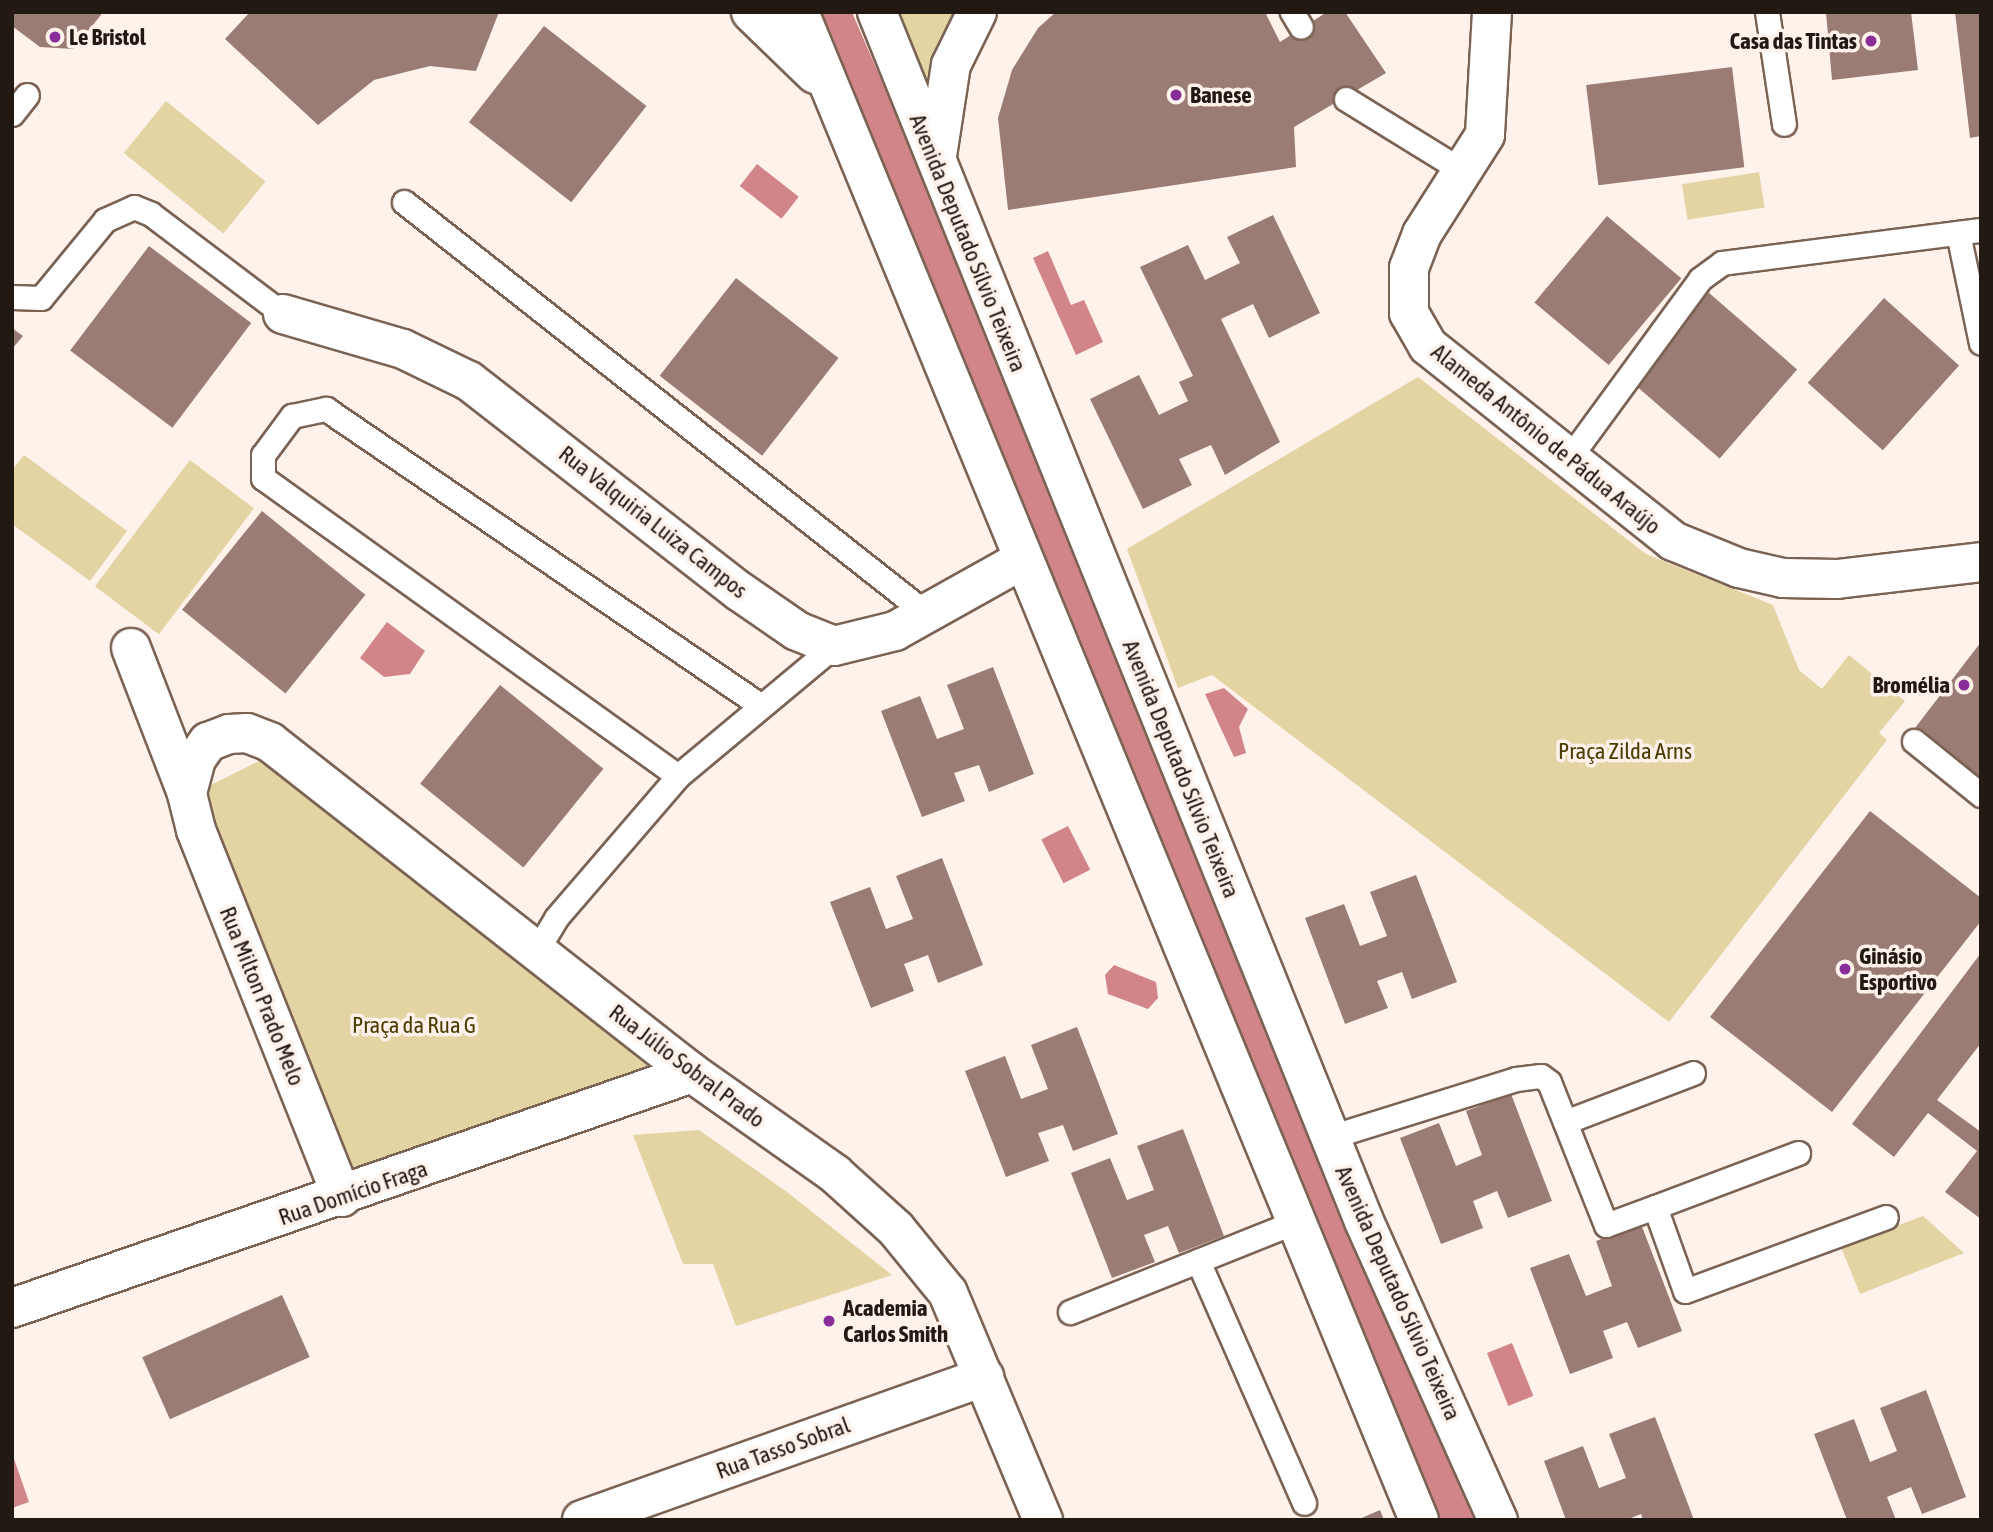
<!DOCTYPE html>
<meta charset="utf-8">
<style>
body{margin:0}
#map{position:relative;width:1993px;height:1532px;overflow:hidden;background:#fef2eb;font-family:"Asap Condensed",sans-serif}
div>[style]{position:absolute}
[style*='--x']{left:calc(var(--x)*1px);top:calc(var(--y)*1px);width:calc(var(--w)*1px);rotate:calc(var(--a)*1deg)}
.green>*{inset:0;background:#e4d3a3;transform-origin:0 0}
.water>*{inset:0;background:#d18589;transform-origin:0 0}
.canal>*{height:40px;margin:-20px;padding:0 20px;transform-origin:20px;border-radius:20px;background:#d18589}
.building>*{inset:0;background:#9a7c74;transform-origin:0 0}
.roads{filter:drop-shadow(2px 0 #7b6354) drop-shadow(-2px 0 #7b6354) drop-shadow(0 2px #7b6354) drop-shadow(0 -2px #7b6354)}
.lane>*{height:23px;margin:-11.5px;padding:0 11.5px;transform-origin:11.5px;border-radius:11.5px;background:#fff}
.street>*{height:38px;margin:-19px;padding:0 19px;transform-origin:19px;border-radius:19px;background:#fff}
.secondary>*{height:38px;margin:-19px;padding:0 19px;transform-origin:19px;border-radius:19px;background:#fff}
.dots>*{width:19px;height:19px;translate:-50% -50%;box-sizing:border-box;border:4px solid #fef2eb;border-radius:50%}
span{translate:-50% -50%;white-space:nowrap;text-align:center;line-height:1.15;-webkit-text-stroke:7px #fef2eb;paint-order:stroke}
.poi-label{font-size:23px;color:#231913;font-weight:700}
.left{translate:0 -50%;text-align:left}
.right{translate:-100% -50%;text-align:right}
.street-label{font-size:23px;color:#231913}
.park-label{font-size:23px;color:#4d3b00}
.frame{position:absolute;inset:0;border:14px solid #231913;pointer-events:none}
</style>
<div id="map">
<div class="green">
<i style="clip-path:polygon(892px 12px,998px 12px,938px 127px)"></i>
<i style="left:166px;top:101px;width:128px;height:67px;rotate:39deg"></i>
<i style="left:1759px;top:172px;width:36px;height:78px;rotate:81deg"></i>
<i style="clip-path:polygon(1418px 377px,1646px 554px,1773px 605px,1799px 670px,1822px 689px,1849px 655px,1905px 701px,1879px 733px,1887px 740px,1669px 1022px,1212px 675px,1178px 688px,1127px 549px)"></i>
<i style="clip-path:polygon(24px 455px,127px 531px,90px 581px,12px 524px,12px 470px)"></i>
<i style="left:190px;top:460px;width:80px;height:158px;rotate:37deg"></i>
<i style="clip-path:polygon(271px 755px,647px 1066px,347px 1171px,197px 792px)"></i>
<i style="clip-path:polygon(699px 1130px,787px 1192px,892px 1275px,736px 1326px,713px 1264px,683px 1264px,633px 1135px)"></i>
<i style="clip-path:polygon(1923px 1216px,1964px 1253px,1860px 1294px,1841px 1247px)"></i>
</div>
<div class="water">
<i style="left:757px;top:164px;width:53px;height:28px;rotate:38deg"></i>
<i style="clip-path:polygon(1048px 251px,1071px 305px,1084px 300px,1103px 342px,1076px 355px,1033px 258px)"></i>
<i style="clip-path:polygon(387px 622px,425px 651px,410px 674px,384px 677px,360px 658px)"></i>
<i style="clip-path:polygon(1224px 688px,1248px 709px,1239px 727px,1246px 753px,1234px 757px,1205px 694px)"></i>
<i style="left:1068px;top:826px;width:49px;height:30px;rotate:63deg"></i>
<i style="clip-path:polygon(1114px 965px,1156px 982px,1158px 998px,1148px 1009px,1108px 994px,1105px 975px)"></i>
<i style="left:1512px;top:1343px;width:57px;height:27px;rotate:68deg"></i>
<i style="clip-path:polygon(12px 1453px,29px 1502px,12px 1508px)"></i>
</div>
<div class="canal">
<i style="--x:830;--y:12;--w:577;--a:66.5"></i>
<i style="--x:1060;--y:541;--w:1057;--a:67.83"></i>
</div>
<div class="building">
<i style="clip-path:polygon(12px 12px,100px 12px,101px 15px,73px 49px,40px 47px,12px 26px)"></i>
<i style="clip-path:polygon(250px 12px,499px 12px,476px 71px,430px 66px,374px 80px,318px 125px,225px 39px)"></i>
<i style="clip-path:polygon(1056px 12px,1265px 12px,1280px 42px,1327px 12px,1345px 12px,1386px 73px,1294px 127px,1296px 167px,1008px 210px,998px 118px,1012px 70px,1038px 28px)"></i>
<i style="clip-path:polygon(1826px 12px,1911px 12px,1918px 70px,1832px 80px)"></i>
<i style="clip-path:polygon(1955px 12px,1981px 12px,1981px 136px,1970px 138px)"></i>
<i style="left:544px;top:26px;width:130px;height:122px;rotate:38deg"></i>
<i style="left:1732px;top:67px;width:101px;height:147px;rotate:83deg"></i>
<i style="clip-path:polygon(1273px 215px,1320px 313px,1269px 338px,1253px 304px,1221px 319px,1280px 442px,1225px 475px,1211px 445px,1179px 459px,1192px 485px,1143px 509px,1090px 399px,1139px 375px,1159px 415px,1188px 401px,1179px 382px,1193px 376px,1140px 267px,1188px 245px,1205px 280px,1240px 263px,1227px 237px)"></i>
<i style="left:1607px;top:216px;width:97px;height:113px;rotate:40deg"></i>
<i style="left:149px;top:246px;width:128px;height:131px;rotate:37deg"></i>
<i style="left:736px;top:278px;width:130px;height:124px;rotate:38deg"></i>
<i style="left:1708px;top:292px;width:118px;height:118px;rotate:41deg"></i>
<i style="left:1884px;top:298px;width:101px;height:114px;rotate:42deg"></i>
<i style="clip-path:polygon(12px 328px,23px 336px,12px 349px)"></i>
<i style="left:262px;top:511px;width:133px;height:127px;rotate:39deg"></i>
<i style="clip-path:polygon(1981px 642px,1981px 782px,1915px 728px)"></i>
<i style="clip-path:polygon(993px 667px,1034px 774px,989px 792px,979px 765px,954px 773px,965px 801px,922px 817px,881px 711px,920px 696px,937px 739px,964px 729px,947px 685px)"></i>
<i style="left:500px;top:685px;width:133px;height:127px;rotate:39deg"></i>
<i style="clip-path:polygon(1870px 811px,1981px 898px,1981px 921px,1832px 1112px,1710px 1017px)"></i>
<i style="clip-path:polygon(942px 858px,983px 965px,938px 983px,928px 955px,904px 964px,914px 991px,871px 1008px,830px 902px,870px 887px,886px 929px,913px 919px,896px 876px)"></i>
<i style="clip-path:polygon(1416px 875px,1457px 982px,1412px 999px,1402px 972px,1377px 981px,1388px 1008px,1345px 1024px,1305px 918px,1344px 904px,1360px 946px,1387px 936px,1370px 892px)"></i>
<i style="clip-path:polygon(1981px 953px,1981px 1043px,1937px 1100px,1981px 1132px,1981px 1219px,1945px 1192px,1977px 1151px,1928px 1113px,1894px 1157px,1852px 1124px)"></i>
<i style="clip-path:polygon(1077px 1027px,1118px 1134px,1073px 1151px,1063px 1125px,1038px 1133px,1049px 1161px,1006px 1177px,965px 1071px,1005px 1056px,1021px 1099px,1048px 1089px,1031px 1045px)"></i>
<i style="clip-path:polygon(1511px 1094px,1552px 1201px,1508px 1218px,1497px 1191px,1473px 1201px,1483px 1228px,1441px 1244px,1400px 1138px,1439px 1123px,1456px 1166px,1482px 1155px,1466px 1111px)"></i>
<i style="clip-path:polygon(1183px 1129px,1224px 1236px,1179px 1253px,1168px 1226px,1144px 1235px,1155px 1262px,1112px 1278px,1071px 1173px,1110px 1158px,1127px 1200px,1154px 1190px,1137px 1146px)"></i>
<i style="clip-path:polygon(1641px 1224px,1682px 1331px,1638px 1348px,1627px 1322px,1603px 1331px,1613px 1358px,1570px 1374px,1530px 1268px,1569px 1254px,1586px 1296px,1612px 1286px,1596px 1241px)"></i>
<i style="left:282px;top:1295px;width:68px;height:153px;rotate:66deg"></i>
<i style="clip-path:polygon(1926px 1390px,1966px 1497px,1922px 1514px,1911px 1487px,1887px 1497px,1896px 1520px,1847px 1520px,1814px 1434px,1854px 1419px,1870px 1462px,1897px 1451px,1880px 1408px)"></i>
<i style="clip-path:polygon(1655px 1417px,1694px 1520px,1643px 1520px,1641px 1514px,1626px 1520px,1566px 1520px,1544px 1461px,1583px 1446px,1599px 1488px,1626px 1478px,1609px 1434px)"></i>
<i style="clip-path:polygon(1380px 1510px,1384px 1520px,1357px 1520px)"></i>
</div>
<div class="roads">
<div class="lane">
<i style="--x:1292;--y:12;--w:17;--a:59"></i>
<i style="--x:1767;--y:12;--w:113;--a:81.4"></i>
<i style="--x:1346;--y:99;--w:139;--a:31.7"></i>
<i style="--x:12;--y:114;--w:24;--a:-52"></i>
<i style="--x:404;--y:202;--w:666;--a:38.23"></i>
<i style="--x:1958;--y:233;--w:112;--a:78.2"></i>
<i style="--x:12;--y:297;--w:29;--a:2"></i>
<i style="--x:41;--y:298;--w:101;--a:-50.6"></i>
<i style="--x:105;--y:220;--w:32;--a:-24"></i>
<i style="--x:134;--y:207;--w:18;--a:22"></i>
<i style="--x:151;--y:214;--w:166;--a:37.1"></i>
<i style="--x:1567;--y:461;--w:225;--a:-53.8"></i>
<i style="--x:1700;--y:279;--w:27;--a:-36"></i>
<i style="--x:1722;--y:263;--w:261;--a:-7.3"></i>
<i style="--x:1914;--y:741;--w:86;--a:38.9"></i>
<i style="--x:678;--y:776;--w:511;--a:-144.32"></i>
<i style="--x:263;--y:478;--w:23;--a:-90"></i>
<i style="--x:263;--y:455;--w:49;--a:-53.4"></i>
<i style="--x:292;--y:416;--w:35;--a:-12"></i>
<i style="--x:326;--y:409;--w:525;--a:34.3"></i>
<i style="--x:537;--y:950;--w:37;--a:-59"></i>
<i style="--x:556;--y:918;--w:187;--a:-49.3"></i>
<i style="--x:678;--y:776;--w:203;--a:-39.8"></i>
<i style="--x:1565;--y:1122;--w:137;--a:-20.9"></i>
<i style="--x:1330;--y:1137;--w:195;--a:-17.3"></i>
<i style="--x:1516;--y:1079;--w:25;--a:-7"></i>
<i style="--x:1541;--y:1076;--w:10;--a:37"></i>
<i style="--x:1549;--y:1082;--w:154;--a:68.3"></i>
<i style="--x:1606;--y:1225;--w:52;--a:-20.2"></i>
<i style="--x:1655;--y:1207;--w:89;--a:70.3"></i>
<i style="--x:1685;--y:1291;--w:214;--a:-20.2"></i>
<i style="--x:1655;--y:1207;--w:153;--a:-20.7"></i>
<i style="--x:1198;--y:1261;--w:264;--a:66.3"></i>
<i style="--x:1070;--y:1312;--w:242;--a:-21.8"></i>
</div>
<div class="street">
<i style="--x:1492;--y:12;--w:123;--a:93.3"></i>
<i style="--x:1485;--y:135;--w:117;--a:122.5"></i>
<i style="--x:1422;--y:234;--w:36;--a:111"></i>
<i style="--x:1409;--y:268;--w:45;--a:90"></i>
<i style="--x:1409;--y:313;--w:38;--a:60"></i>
<i style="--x:1428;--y:346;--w:313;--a:38.5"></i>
<i style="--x:1673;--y:541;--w:71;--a:22.2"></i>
<i style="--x:1739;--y:568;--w:45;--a:12.8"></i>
<i style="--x:1783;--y:578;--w:54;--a:1.1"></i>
<i style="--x:1837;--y:579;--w:145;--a:-6.7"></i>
<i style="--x:283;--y:314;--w:125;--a:16.3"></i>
<i style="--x:403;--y:349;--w:73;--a:25.9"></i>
<i style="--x:469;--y:381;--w:342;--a:37.9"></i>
<i style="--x:739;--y:591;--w:70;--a:34.6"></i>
<i style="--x:797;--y:631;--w:40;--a:22"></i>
<i style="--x:834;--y:646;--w:63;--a:-13.8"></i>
<i style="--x:895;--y:631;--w:145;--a:-29.2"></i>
<i style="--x:131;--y:648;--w:155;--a:68.9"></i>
<i style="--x:342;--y:1197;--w:395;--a:-111.7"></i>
<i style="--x:196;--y:830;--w:38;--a:-104"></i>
<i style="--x:187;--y:793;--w:35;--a:-75"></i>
<i style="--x:196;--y:759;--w:21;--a:-55"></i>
<i style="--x:208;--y:742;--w:22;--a:-21"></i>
<i style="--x:229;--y:734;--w:18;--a:-3"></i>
<i style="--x:247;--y:733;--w:25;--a:21"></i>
<i style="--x:270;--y:742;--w:536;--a:38.11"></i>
<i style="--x:692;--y:1073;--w:175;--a:35.2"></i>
<i style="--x:835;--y:1174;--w:82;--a:42"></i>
<i style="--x:896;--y:1229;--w:82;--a:50.9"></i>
<i style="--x:948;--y:1293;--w:246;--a:67.3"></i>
<i style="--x:12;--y:1308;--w:719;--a:-19.06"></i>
<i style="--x:582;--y:1520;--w:427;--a:-19.6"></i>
</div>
<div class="secondary">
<i style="--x:751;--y:12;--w:89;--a:44.1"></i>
<i style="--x:799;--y:12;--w:1630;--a:67.65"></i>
<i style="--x:877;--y:12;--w:1303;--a:68.06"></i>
<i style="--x:1364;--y:1221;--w:328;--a:65.9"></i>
<i style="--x:937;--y:156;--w:92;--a:-81.3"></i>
<i style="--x:951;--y:65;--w:59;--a:-63.9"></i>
</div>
</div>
<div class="dots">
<i style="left:55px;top:37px;background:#892d98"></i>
<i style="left:1871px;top:41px;background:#892d98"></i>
<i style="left:1176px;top:95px;background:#892d98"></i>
<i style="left:1964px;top:685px;background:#892d98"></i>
<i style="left:1845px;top:969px;background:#892d98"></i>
<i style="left:829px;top:1321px;background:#892d98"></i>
</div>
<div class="poi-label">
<span class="left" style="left:69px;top:37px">Le Bristol</span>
<span class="right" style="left:1857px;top:41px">Casa das Tintas</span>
<span class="left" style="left:1190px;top:95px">Banese</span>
<span class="right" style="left:1950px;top:685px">Bromélia</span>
<span class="left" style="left:1859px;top:969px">Ginásio<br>Esportivo</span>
<span class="left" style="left:843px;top:1321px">Academia<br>Carlos Smith</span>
</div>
<div class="street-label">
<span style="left:968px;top:243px;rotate:68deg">Avenida Deputado Sílvio Teixeira</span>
<span style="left:1546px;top:439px;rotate:39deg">Alameda Antônio de Pádua Araújo</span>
<span style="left:653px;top:522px;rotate:38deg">Rua Valquiria Luiza Campos</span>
<span style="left:1181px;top:769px;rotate:68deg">Avenida Deputado Sílvio Teixeira</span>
<span style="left:262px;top:996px;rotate:68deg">Rua Milton Prado Melo</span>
<span style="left:687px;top:1066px;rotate:37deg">Rua Júlio Sobral Prado</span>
<span style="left:353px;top:1193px;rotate:-19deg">Rua Domício Fraga</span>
<span style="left:1398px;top:1293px;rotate:66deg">Avenida Deputado Sílvio Teixeira</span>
<span style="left:783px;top:1448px;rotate:-20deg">Rua Tasso Sobral</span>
</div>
<div class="park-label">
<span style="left:1625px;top:751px">Praça Zilda Arns</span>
<span style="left:414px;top:1025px">Praça da Rua G</span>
</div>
<div class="frame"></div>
</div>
